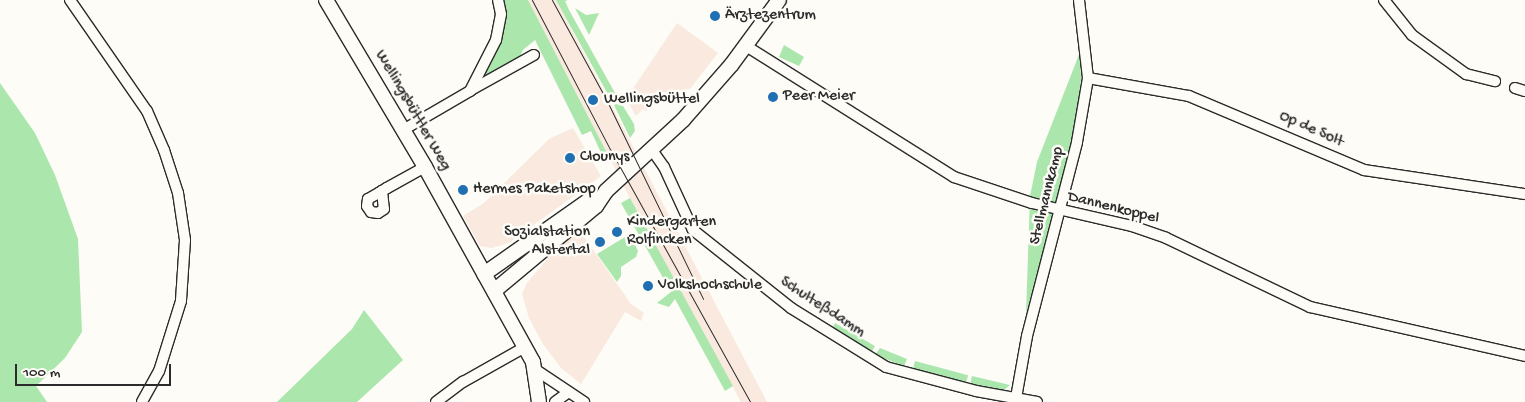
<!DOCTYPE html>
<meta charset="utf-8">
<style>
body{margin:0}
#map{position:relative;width:1525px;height:402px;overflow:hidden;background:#fdfcf7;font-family:"Gochi Hand",sans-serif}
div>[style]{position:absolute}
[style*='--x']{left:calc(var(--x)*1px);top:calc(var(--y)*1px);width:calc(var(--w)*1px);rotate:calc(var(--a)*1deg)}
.built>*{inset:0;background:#fae9de}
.green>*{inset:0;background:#abe7ad;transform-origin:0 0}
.roads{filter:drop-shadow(1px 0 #2b2b2b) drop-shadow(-1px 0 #2b2b2b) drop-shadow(0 1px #2b2b2b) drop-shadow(0 -1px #2b2b2b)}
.minor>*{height:10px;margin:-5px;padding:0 5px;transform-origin:5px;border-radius:5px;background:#fdfcf7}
.secondary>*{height:14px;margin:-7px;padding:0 7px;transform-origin:7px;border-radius:7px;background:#fdfcf7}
.tram>*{height:1px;margin:-0.5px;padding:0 0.5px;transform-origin:0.5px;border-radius:0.5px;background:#2b2b2b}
.dots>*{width:14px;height:14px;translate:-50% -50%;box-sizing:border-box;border:2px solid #fdfcf7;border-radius:50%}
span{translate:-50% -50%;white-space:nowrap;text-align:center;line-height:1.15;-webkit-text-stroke:5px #fdfcf7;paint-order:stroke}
.poi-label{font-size:16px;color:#2b2b2b}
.left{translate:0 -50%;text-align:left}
.right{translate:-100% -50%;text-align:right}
.street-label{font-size:16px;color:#2b2b2b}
.scale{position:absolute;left:15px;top:364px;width:156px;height:22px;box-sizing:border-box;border:2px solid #2b2b2b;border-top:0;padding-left:6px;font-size:15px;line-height:18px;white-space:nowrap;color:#2b2b2b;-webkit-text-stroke:4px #fdfcf7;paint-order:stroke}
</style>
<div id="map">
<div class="built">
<i style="clip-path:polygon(528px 0,556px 0,767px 402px,741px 402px,630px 198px)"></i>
<i style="clip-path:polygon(677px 23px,718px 53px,690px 89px,667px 92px,646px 111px,643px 109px,636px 116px,626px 99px)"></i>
<i style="clip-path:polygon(573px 128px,601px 176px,509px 243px,492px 248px,480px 246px,463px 216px,484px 203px,549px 139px)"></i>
<i style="clip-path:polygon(580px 231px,631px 304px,644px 313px,641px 321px,625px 312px,581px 384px,561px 368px,543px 344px,529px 318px,522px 294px,527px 283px,554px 251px)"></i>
</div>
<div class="green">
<i style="clip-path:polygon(503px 0,528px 0,608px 155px,602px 155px,591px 131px,582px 135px,535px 40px,523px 50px,518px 60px,483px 79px,500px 39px)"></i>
<i style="clip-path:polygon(556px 0,568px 0,565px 1px,569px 10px,615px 93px,611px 100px)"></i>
<i style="clip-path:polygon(575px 8px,586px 15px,599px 13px,589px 35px)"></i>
<i style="clip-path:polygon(784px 45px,804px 57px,799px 66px,779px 57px)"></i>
<i style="clip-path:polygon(1080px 52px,1081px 79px,1074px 139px,1026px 314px,1030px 196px,1037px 162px)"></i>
<i style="clip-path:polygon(0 83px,35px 133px,55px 175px,78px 239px,82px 332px,65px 358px,36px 386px,47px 402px,0 402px)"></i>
<i style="clip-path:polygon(616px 104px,623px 106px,634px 124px,635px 131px,630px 138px,614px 105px)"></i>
<i style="clip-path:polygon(630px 198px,733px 386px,725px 391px,675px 299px,669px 307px,657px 303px,671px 292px,621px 203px)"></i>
<i style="clip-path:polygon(630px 234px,638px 251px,636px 257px,621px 267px,621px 276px,617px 282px,597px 254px)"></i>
<i style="clip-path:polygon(364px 310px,403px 360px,357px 402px,277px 402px,352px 329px)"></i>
<i style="clip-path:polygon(835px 323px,875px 346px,871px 353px,832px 329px)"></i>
<i style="clip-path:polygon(880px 348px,907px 359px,904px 366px,875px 355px)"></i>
<i style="left:915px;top:361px;width:55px;height:9px;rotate:15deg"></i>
<i style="clip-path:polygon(972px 376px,1010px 385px,1003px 391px,970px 385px)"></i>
</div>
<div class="roads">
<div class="minor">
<i style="--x:70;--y:0;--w:135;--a:55.3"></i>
<i style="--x:147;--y:111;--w:43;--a:66.4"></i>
<i style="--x:164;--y:150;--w:45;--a:72"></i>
<i style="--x:178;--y:193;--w:48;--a:81.5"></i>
<i style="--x:185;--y:240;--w:61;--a:93.8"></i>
<i style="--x:181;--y:301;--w:73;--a:107.4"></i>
<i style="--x:159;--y:371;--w:35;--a:119"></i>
<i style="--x:1384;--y:0;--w:45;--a:51.3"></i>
<i style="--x:1412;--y:35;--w:67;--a:35.8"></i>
<i style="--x:1466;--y:74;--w:30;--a:14"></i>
<i style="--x:746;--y:46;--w:246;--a:32.2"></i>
<i style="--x:954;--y:177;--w:82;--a:18.4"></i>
<i style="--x:1032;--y:203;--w:103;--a:13"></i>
<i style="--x:1132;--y:226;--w:36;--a:19"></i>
<i style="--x:1166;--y:238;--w:160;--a:25.6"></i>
<i style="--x:1310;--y:307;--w:221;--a:12.8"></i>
<i style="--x:1088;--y:78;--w:103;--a:10.1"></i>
<i style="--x:1189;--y:96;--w:190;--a:22.9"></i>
<i style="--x:1364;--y:170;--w:163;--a:8.5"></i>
<i style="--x:1515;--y:88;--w:10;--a:17"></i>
<i style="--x:471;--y:90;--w:72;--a:-29.1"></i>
<i style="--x:403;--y:130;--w:78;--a:-30.2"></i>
<i style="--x:470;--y:91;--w:57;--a:-63"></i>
<i style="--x:496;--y:40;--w:26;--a:-79"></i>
<i style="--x:501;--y:14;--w:14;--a:-102"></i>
<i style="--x:652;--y:150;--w:21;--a:55"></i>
<i style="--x:664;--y:167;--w:69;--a:65.3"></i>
<i style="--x:693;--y:230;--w:125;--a:38.5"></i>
<i style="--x:791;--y:308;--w:112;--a:31.8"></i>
<i style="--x:886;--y:367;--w:93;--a:14.9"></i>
<i style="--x:976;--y:391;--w:62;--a:10.2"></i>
<i style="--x:382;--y:191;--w:18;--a:84"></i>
<i style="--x:384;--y:209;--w:7;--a:146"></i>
<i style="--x:378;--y:213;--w:7;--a:-172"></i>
<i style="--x:371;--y:212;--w:7;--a:-124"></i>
<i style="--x:367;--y:206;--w:7;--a:-82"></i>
<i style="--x:368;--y:199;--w:13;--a:-29"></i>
<i style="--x:379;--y:193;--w:4;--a:-34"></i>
<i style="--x:382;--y:191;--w:6;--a:-31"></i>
<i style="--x:387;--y:188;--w:43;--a:-28.9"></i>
<i style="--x:536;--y:370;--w:58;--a:33.7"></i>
<i style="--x:1016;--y:398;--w:63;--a:-79.9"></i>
<i style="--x:1027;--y:336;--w:200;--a:-75.5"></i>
<i style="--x:1077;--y:142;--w:65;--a:-80.2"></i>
<i style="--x:1088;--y:78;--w:79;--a:-96.6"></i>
<i style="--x:436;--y:402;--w:34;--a:-37"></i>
<i style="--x:463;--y:382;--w:71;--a:-29.4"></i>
<i style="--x:555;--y:402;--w:17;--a:-36"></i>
</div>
<div class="secondary">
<i style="--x:326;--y:0;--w:194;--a:59.3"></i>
<i style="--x:425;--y:167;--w:223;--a:61"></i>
<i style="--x:533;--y:362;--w:40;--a:81.5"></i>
<i style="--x:484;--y:274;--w:132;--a:-35.1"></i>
<i style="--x:494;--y:291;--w:133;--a:-39.8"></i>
<i style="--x:596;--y:206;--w:18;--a:-56"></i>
<i style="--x:606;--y:191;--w:105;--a:-42.7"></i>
<i style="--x:683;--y:120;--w:74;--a:-48.8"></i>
<i style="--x:732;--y:64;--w:79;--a:-53.7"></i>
</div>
</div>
<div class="tram">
<i style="--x:532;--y:0;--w:168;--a:62.4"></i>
<i style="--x:610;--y:149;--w:289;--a:61"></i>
<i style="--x:552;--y:0;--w:115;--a:61.4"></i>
<i style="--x:607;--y:101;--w:220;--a:64.1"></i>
</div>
<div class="dots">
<i style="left:715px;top:16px;background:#1f6fb2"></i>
<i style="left:773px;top:97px;background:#1f6fb2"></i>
<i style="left:593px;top:100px;background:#1f6fb2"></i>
<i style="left:570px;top:158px;background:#1f6fb2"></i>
<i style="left:463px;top:190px;background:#1f6fb2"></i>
<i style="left:617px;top:232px;background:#1f6fb2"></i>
<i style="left:600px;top:242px;background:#1f6fb2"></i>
<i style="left:648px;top:286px;background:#1f6fb2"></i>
</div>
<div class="poi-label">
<span class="left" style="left:725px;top:16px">Ärztezentrum</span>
<span class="left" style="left:783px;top:97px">Peer Meier</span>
<span class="left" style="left:604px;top:100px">Wellingsbüttel</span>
<span class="left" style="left:580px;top:158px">Clounys</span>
<span class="left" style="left:473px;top:190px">Hermes Paketshop</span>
<span class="left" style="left:627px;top:232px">Kindergarten<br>Rolfincken</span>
<span class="right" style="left:590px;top:242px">Sozialstation<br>Alstertal</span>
<span class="left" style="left:658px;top:286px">Volkshochschule</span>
</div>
<div class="street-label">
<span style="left:412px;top:111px;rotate:60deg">Wellingsbüttler Weg</span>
<span style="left:1311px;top:130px;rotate:24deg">Op de Solt</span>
<span style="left:1048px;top:196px;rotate:-76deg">Stellmannkamp</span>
<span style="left:1113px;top:209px;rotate:14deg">Dannenkoppel</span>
<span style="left:822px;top:308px;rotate:33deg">Schulteßdamm</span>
</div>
<div class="scale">100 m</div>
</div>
